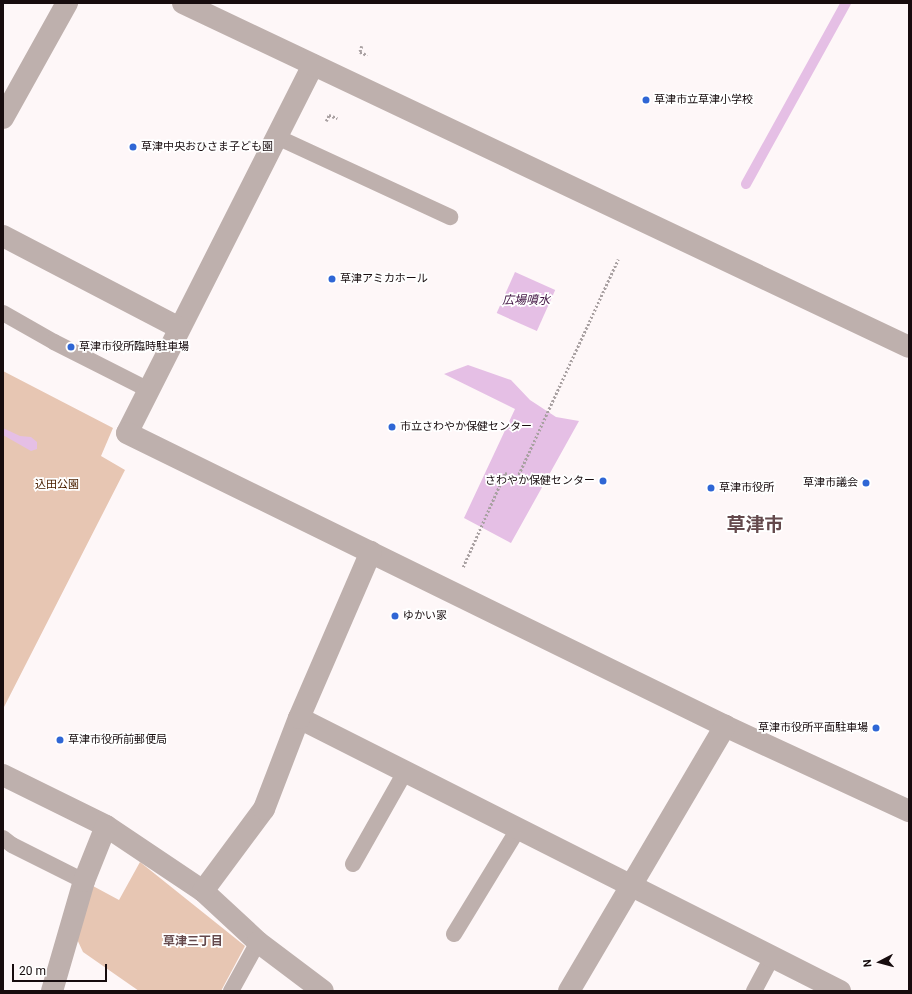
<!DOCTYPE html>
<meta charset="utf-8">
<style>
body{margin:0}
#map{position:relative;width:912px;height:994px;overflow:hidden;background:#fef7f8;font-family:Roboto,"Noto Sans JP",sans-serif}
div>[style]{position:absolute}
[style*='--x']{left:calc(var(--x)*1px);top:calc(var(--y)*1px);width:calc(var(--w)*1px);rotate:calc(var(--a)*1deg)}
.green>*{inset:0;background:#e7c6b3}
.water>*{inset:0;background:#e5bfe5;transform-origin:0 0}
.stream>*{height:10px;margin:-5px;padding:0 5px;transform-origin:5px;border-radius:5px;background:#e5bfe5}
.path>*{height:2.5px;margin-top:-1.25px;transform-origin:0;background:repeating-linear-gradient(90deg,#a9a1a2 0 2px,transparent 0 4px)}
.service>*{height:16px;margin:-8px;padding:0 8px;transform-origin:8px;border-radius:8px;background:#beb0ad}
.minor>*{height:22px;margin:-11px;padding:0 11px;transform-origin:11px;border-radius:11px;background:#beb0ad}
.tertiary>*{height:22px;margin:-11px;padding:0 11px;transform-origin:11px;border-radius:11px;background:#beb0ad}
.dots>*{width:11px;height:11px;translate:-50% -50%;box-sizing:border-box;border:2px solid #fff;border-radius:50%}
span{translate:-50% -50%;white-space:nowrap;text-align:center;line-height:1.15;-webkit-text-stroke:3.5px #fff;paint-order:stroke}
.poi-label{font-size:11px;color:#170c0e}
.left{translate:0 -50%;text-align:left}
.right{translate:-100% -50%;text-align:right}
.park-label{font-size:11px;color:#4b2001}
.water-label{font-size:12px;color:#401342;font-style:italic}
.neighbourhood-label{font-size:12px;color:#64494c;font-weight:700}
.town-label{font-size:19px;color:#64494c;font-weight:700}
.frame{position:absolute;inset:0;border:4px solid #170c0e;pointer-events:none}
.north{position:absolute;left:860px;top:942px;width:40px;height:40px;-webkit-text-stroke:3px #fff;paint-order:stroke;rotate:264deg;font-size:11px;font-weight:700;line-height:16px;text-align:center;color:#170c0e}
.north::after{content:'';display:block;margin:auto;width:14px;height:18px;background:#170c0e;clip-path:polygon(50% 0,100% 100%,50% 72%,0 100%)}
.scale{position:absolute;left:12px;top:964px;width:95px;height:18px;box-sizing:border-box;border:2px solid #170c0e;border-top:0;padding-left:5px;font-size:12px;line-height:14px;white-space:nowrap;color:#170c0e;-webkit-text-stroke:3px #fff;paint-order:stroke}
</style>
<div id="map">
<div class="green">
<i style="clip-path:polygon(3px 371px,113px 428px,101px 456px,125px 470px,3px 709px)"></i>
<i style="clip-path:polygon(140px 862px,245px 946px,221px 991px,139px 991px,83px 952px,75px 935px,93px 886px,119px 900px)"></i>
</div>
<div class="water">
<i style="left:515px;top:272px;width:44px;height:45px;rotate:24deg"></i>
<i style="clip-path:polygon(468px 365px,511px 380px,530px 400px,556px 417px,579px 421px,511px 543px,464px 518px,515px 409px,444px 374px)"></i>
<i style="clip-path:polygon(3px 428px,20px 436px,31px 437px,37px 442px,37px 449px,31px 451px,3px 435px)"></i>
</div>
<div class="stream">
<i style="--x:746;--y:184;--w:207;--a:-61.1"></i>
</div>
<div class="path">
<i style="--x:362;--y:46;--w:6;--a:108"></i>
<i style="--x:360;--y:52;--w:8;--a:23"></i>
<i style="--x:326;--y:121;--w:7;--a:-63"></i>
<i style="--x:329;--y:115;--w:9;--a:21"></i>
<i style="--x:463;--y:567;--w:103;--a:-65.9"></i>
<i style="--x:505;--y:473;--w:13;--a:23"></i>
<i style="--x:517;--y:478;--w:241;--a:-65.2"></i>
</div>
<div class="service">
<i style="--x:277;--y:137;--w:191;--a:24.8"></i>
<i style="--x:3;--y:313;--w:59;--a:29.6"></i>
<i style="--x:54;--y:342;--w:106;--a:26.8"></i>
<i style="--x:3;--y:838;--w:11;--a:38"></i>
<i style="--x:12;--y:845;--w:80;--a:26.6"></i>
<i style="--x:353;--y:864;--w:106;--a:-60.5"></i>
<i style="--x:454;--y:934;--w:123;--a:-58.6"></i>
<i style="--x:231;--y:991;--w:56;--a:-61.1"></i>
<i style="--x:754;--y:991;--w:38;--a:-62"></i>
</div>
<div class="minor">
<i style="--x:313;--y:65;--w:412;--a:116.8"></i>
<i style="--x:127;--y:433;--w:666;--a:26.1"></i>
<i style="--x:725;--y:726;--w:203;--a:24.8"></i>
<i style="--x:3;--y:118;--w:132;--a:-60.9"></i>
<i style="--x:3;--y:236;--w:199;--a:27.5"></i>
<i style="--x:299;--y:718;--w:606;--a:26.78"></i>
<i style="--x:3;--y:775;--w:115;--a:26.3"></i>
<i style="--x:106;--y:826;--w:117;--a:33.8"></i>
<i style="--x:203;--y:891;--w:75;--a:42.8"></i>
<i style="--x:258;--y:942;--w:81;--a:37"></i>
<i style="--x:203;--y:891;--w:102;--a:-53.4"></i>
<i style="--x:264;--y:809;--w:97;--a:-69"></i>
<i style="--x:299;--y:718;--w:181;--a:-66.6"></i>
<i style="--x:52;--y:991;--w:115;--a:-73.8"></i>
<i style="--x:84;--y:881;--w:59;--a:-68.2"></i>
<i style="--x:569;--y:991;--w:308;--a:-59.5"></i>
</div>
<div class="tertiary">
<i style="--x:183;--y:3;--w:803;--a:25.35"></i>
</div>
<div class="dots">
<i style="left:646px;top:100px;background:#2f66d5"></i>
<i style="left:133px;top:147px;background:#2f66d5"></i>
<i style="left:332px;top:279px;background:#2f66d5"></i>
<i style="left:71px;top:347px;background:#2f66d5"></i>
<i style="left:392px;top:427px;background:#2f66d5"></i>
<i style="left:603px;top:481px;background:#2f66d5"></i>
<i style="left:866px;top:483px;background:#2f66d5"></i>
<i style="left:711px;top:488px;background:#2f66d5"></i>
<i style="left:395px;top:616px;background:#2f66d5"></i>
<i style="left:876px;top:728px;background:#2f66d5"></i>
<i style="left:60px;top:740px;background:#2f66d5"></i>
</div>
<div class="poi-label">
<span class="left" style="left:654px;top:100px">草津市立草津小学校</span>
<span class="left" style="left:141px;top:147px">草津中央おひさま子ども園</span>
<span class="left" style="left:340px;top:279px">草津アミカホール</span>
<span class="left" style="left:79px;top:347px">草津市役所臨時駐車場</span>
<span class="left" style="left:400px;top:427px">市立さわやか保健センター</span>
<span class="right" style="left:595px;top:481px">さわやか保健センター</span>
<span class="right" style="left:858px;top:483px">草津市議会</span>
<span class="left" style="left:719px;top:488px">草津市役所</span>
<span class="left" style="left:403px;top:616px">ゆかい家</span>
<span class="right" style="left:868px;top:728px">草津市役所平面駐車場</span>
<span class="left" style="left:68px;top:740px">草津市役所前郵便局</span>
</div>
<div class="park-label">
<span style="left:57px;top:485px">込田公園</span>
</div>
<div class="water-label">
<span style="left:526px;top:301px">広場噴水</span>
</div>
<div class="neighbourhood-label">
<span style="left:193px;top:942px">草津三丁目</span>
</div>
<div class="town-label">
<span style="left:755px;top:525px">草津市</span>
</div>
<div class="frame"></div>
<div class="north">N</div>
<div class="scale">20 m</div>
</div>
